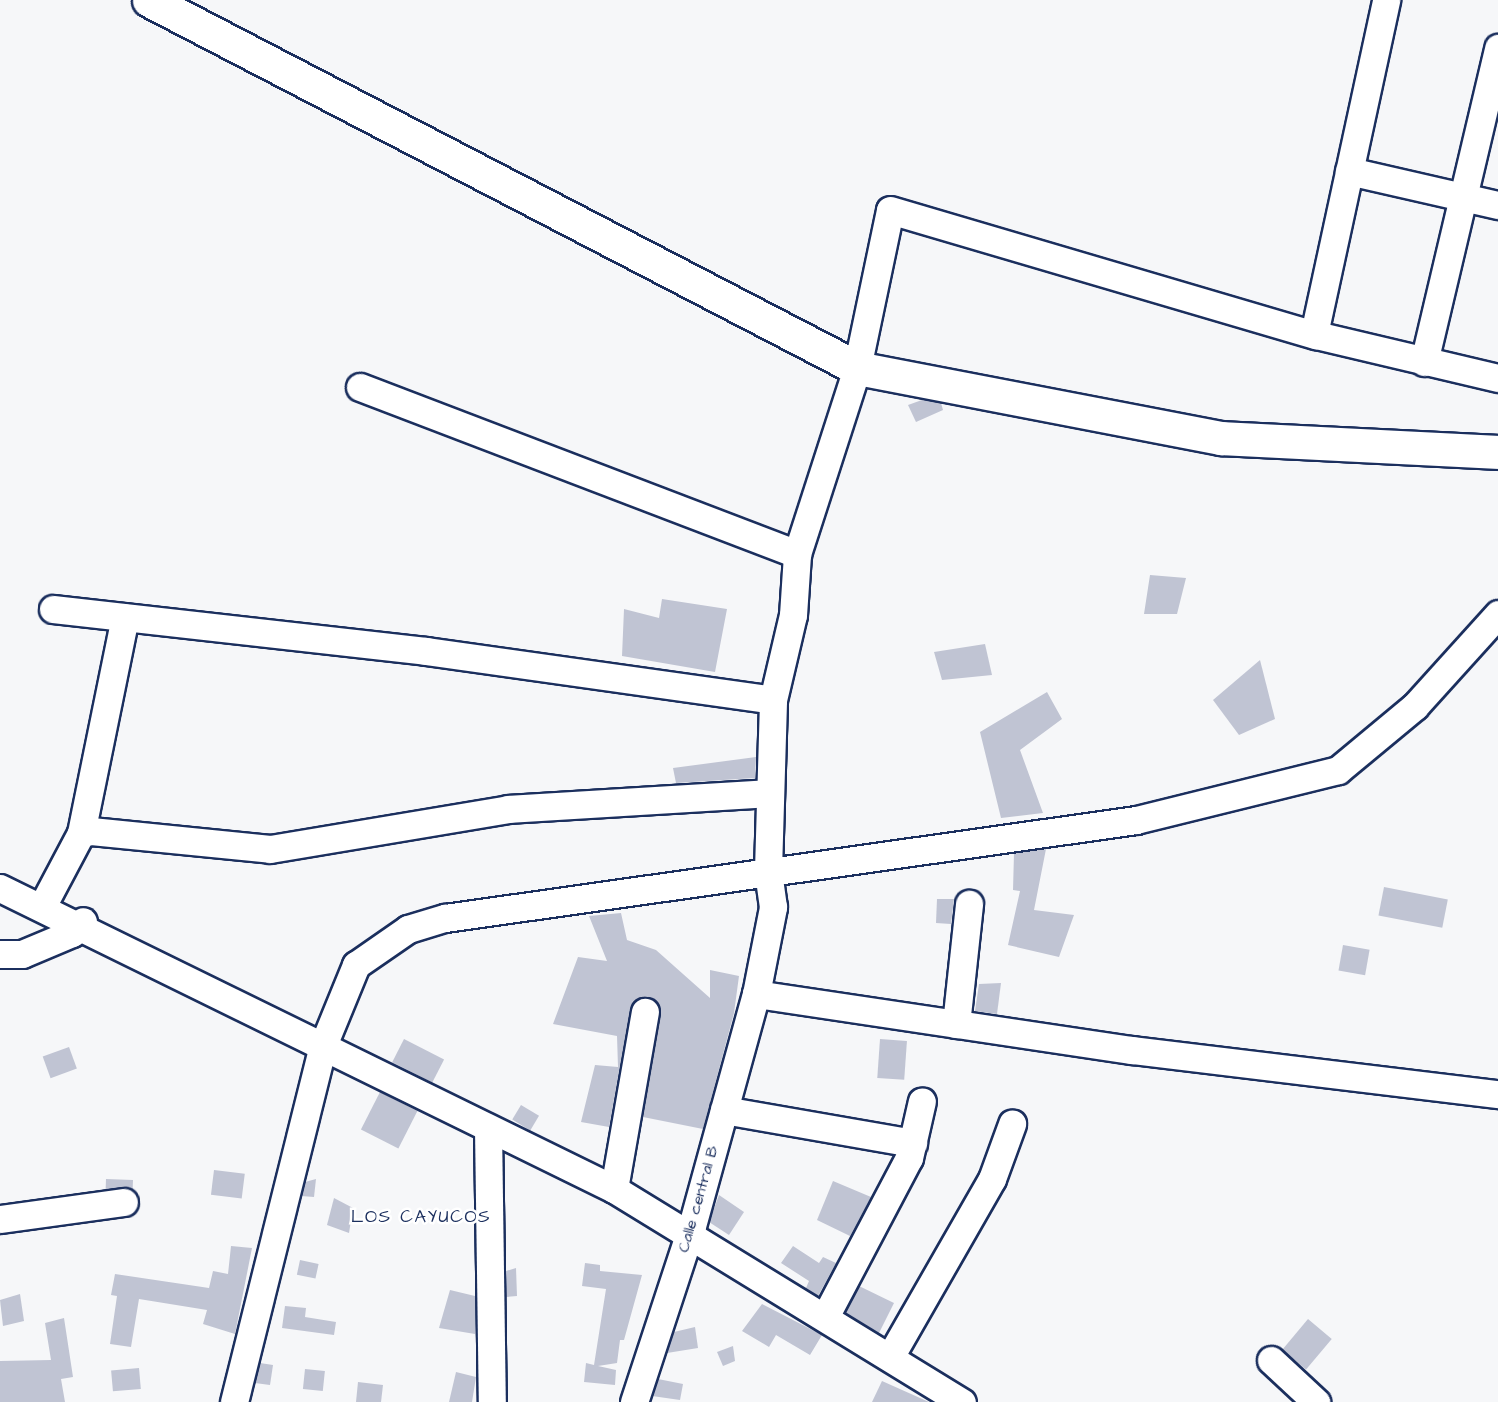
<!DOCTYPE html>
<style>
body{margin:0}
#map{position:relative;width:1498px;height:1402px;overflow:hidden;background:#f6f7f9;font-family:"Architects Daughter",sans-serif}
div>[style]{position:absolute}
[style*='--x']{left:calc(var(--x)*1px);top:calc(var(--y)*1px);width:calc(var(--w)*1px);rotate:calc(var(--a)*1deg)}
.building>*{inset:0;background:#c0c4d3;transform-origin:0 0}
.roads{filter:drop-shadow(2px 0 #1b2f5e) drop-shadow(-2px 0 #1b2f5e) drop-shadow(0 2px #1b2f5e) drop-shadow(0 -2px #1b2f5e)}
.minor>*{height:27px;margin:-13.5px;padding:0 13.5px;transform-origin:13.5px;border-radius:13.5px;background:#fff}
.major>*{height:33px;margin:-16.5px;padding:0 16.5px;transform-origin:16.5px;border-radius:16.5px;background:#fff}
span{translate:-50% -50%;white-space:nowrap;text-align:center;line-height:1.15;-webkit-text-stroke:5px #fff;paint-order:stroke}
.street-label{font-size:16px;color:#1b2f5e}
.neighbourhood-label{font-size:18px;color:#1b2f5e;letter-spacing:1.5px}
</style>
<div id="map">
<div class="building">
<i style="clip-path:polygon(922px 400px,941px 403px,943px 410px,916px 422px,908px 405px)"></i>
<i style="clip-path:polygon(1150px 575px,1186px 578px,1177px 614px,1144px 614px)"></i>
<i style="clip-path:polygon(662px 599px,727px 609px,715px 672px,622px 656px,624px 609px,659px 618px)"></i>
<i style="clip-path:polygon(985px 644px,992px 675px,942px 680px,934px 652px)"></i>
<i style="clip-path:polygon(1260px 660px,1275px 719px,1239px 735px,1213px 700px)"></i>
<i style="clip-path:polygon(1047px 692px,1062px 719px,1020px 750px,1043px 813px,1001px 818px,980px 732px)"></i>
<i style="clip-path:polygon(756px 757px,755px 778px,676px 783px,673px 768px)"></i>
<i style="clip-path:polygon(1046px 849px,1034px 910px,1074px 915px,1059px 957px,1008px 945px,1020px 891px,1013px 890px,1014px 853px)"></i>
<i style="left:1384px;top:887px;width:65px;height:29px;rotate:11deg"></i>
<i style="clip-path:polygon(937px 899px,954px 899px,951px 924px,936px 923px)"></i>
<i style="clip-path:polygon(621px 913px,627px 940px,656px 950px,710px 998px,710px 970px,739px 976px,734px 1013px,703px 1129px,643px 1117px,661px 1014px,656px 1000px,647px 996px,633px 1001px,630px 1009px,609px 1127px,581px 1122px,595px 1065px,618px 1067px,617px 1036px,553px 1024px,578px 957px,607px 961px,589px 916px)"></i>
<i style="left:1343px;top:945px;width:27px;height:26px;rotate:10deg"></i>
<i style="clip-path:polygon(1001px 983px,997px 1014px,975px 1011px,979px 984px)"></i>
<i style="left:404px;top:1039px;width:45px;height:26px;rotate:27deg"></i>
<i style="left:880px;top:1039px;width:27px;height:39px;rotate:4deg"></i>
<i style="left:69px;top:1047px;width:23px;height:28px;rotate:70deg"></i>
<i style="left:380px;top:1092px;width:42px;height:42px;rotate:27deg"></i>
<i style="left:521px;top:1105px;width:21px;height:17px;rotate:31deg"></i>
<i style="left:214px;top:1170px;width:31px;height:25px;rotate:7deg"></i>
<i style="left:106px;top:1179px;width:27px;height:10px;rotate:2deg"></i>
<i style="clip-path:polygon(316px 1179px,314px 1197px,301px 1196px,305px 1182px)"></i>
<i style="clip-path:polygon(833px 1181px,871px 1197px,850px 1236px,817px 1220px)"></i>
<i style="clip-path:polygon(719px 1195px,744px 1212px,729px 1235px,709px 1222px)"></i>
<i style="clip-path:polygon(334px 1198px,353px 1208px,349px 1233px,327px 1225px)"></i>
<i style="clip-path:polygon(231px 1246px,252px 1248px,235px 1334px,203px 1324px,207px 1310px,139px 1299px,131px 1347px,110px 1344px,117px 1296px,111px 1295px,115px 1274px,209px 1288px,213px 1271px,228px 1274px)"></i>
<i style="clip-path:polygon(793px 1246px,819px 1263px,823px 1257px,836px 1263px,818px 1296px,806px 1288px,809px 1281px,781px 1263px)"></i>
<i style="left:300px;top:1260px;width:19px;height:15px;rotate:12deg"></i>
<i style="clip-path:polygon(585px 1263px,600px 1265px,600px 1271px,642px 1275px,624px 1340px,620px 1340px,617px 1363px,598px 1366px,616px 1370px,615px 1385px,584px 1382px,586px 1363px,594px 1365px,606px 1289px,582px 1286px)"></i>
<i style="clip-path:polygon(516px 1268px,517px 1296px,506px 1297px,506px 1271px)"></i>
<i style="clip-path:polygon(859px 1286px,894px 1303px,879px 1333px,845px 1312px)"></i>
<i style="clip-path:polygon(450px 1290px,475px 1296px,475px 1334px,439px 1328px)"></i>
<i style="clip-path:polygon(20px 1294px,24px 1321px,3px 1326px,0 1300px)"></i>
<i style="clip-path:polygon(762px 1304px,822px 1335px,810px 1355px,776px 1335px,769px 1347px,742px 1331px)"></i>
<i style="clip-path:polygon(285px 1306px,306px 1308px,305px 1317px,336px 1322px,334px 1335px,282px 1328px)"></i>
<i style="clip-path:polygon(64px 1318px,73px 1377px,61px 1379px,65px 1402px,0 1402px,0 1361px,51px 1360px,45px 1323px)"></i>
<i style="left:1308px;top:1319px;width:31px;height:40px;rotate:40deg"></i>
<i style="clip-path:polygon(695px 1327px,698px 1348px,667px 1353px,674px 1332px)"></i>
<i style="clip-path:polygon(733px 1346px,735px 1361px,723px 1366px,717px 1352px)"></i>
<i style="clip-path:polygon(260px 1363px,273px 1365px,270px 1385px,255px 1383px)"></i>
<i style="left:139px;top:1368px;width:21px;height:28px;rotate:85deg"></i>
<i style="left:305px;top:1369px;width:20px;height:20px;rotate:6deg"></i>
<i style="clip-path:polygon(456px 1372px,476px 1377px,472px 1402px,449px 1402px)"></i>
<i style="clip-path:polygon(658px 1379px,683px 1384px,680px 1400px,652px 1396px)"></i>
<i style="clip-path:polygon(882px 1381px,929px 1402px,872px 1402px)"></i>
<i style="clip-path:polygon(358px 1382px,383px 1385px,381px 1402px,356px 1402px)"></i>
</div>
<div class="roads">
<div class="minor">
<i style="--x:1349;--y:171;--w:153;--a:12.9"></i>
<i style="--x:1314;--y:334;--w:342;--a:-77.8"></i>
<i style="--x:1424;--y:362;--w:323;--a:-76.7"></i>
<i style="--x:360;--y:387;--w:468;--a:20.9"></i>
<i style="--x:53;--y:609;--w:375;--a:6.4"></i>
<i style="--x:426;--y:651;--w:350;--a:8"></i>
<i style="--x:81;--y:833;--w:220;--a:-78.5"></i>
<i style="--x:0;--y:888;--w:684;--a:26.12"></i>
<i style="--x:614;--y:1189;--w:408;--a:31.5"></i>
<i style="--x:45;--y:901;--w:77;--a:-62.1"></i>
<i style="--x:81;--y:833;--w:10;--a:-11"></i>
<i style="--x:91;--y:831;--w:180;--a:5.7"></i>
<i style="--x:270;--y:849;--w:241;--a:-9.5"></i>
<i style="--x:508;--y:809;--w:262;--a:-3.5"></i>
<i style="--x:0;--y:954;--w:22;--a:0"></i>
<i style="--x:22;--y:954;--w:54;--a:-22.8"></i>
<i style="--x:72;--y:933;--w:16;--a:-47"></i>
<i style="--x:756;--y:994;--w:380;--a:8.5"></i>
<i style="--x:1132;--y:1050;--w:369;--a:6.9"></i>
<i style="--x:956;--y:1024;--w:121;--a:-83.8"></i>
<i style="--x:724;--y:1110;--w:192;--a:9.9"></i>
<i style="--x:488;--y:1128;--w:274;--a:89.2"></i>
<i style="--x:614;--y:1189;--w:180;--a:-80.1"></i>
<i style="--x:0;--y:1219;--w:125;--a:-7.8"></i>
<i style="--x:825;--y:1317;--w:180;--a:-62.2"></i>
<i style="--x:909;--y:1158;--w:58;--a:-77.2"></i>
<i style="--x:890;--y:1357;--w:205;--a:-60.2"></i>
<i style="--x:992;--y:1179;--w:59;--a:-70"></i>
<i style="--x:1271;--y:1360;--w:62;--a:43"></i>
<i style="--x:234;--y:1402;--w:365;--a:-76"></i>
<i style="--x:322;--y:1048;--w:90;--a:-67.7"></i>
<i style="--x:356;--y:965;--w:63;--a:-34.7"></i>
<i style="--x:408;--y:929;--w:39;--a:-17"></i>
<i style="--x:445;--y:918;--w:698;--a:-8.07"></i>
<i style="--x:1136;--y:820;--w:208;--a:-13.9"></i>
<i style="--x:1338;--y:770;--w:100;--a:-39.7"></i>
<i style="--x:1415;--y:706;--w:124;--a:-47.9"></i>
<i style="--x:634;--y:1402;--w:185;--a:-71.8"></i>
<i style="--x:692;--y:1226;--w:241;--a:-74.6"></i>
<i style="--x:756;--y:994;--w:89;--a:-78.9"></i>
<i style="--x:773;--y:907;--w:37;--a:-98"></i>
<i style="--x:768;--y:870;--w:170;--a:-88.3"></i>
<i style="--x:773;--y:700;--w:87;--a:-76.8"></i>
<i style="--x:793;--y:615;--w:61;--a:-86.2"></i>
<i style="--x:797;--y:554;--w:195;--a:-72.1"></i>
<i style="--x:857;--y:368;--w:161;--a:-78.2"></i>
<i style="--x:890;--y:210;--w:444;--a:16.4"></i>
<i style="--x:1316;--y:335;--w:187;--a:13.3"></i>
</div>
<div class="major">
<i style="--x:149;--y:0;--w:798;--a:27.46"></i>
<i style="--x:857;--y:368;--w:371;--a:10.9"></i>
<i style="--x:1221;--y:438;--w:277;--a:2.9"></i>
</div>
</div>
<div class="street-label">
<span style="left:698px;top:1199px;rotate:-74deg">Calle central B</span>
</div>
<div class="neighbourhood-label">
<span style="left:421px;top:1217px">LOS CAYUCOS</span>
</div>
</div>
